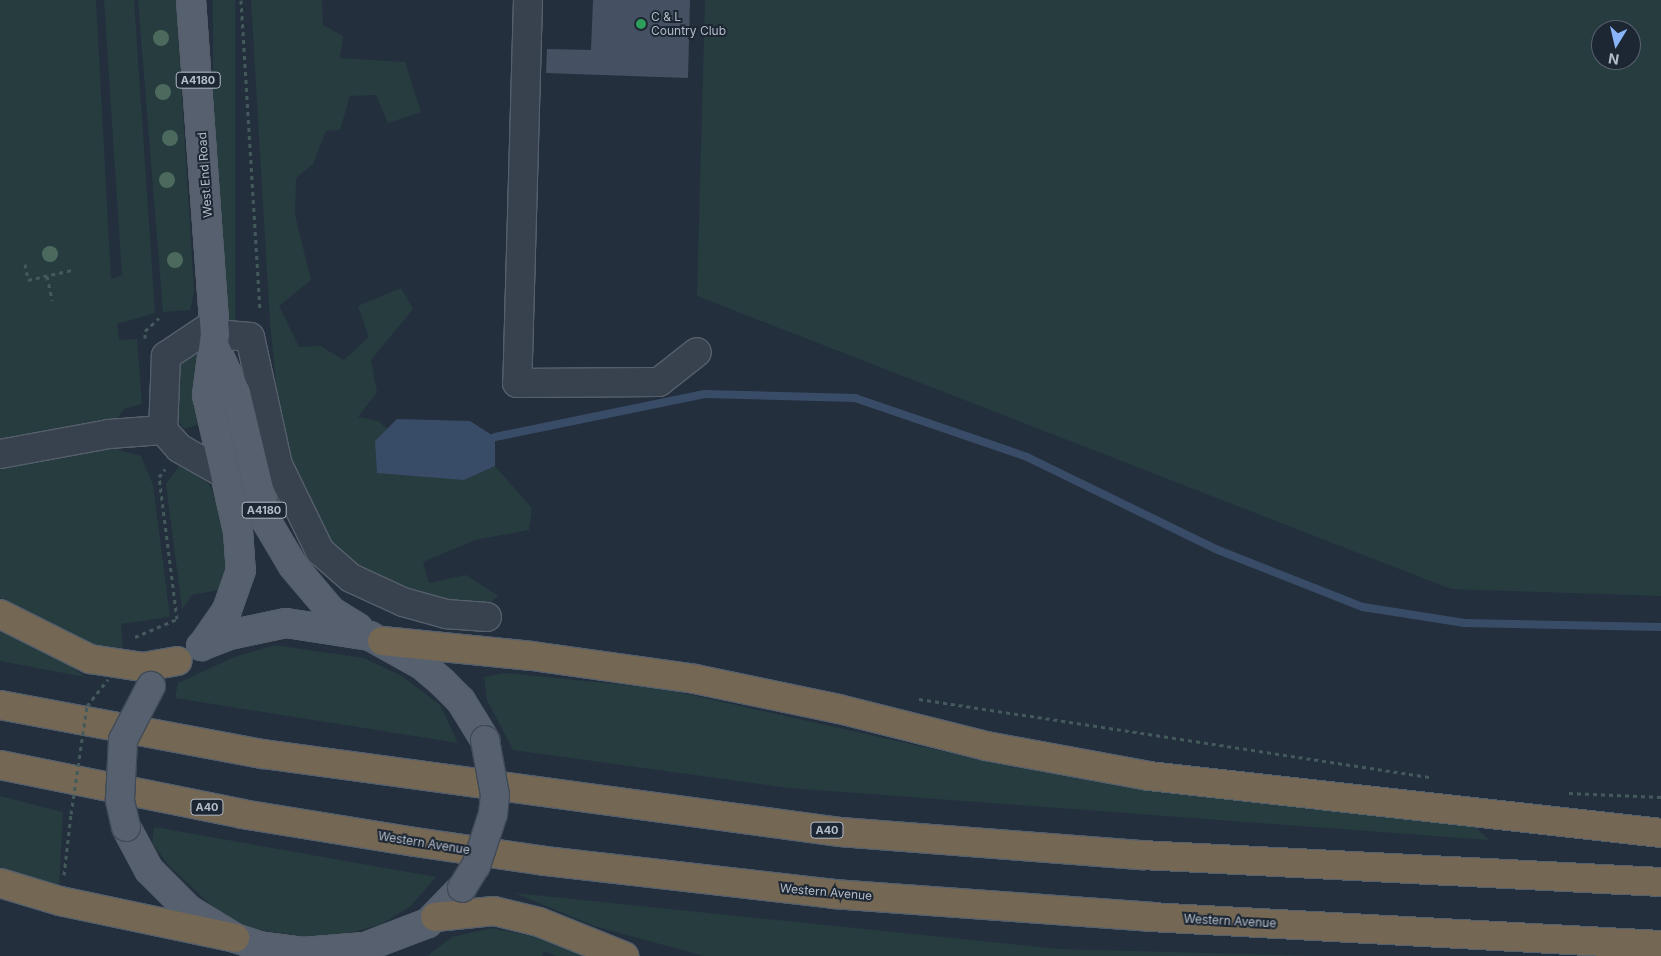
<!DOCTYPE html>
<style>
body{margin:0}
#map{position:relative;width:1661px;height:956px;overflow:hidden;background:#242f3e;font-family:Inter,sans-serif}
div>[style]{position:absolute}
[style*='--x']{left:calc(var(--x)*1px);top:calc(var(--y)*1px);width:calc(var(--w)*1px);rotate:calc(var(--a)*1deg)}
.green>*{inset:0;background:#263c3f;transform-origin:0 0}
.water>*{inset:0;background:#394c67}
.stream>*{height:8px;margin:-4px;padding:0 4px;transform-origin:4px;border-radius:4px;background:#394c67}
.building>*{inset:0;background:#455162}
.path>*{height:3px;margin-top:-1.5px;transform-origin:0;background:repeating-linear-gradient(90deg,#44595c 0 4px,transparent 0 8px)}
.roads{filter:drop-shadow(1px 0 #565f6c) drop-shadow(-1px 0 #565f6c) drop-shadow(0 1px #565f6c) drop-shadow(0 -1px #565f6c)}
.minor>*{height:28px;margin:-14px;padding:0 14px;transform-origin:14px;border-radius:14px;background:#38414e}
.major>*{height:28px;margin:-14px;padding:0 14px;transform-origin:14px;border-radius:14px;background:#56606e}
.highway>*{height:28px;margin:-14px;padding:0 14px;transform-origin:14px;border-radius:14px;background:#746855}
.path-bridge>*{height:3px;margin-top:-1.5px;transform-origin:0;background:repeating-linear-gradient(90deg,#44595c 0 4px,transparent 0 8px)}
.bridges{filter:drop-shadow(1px 0 #414a57) drop-shadow(-1px 0 #414a57) drop-shadow(0 1px #414a57) drop-shadow(0 -1px #414a57)}
.major-bridge>*{height:28px;margin:-14px;padding:0 14px;transform-origin:14px;border-radius:14px;background:#56606e}
.trees>*{width:16px;height:16px;margin:-8px;border-radius:50%;background:#4b6a5d}
.dots>*{width:14px;height:14px;translate:-50% -50%;box-sizing:border-box;border:2px solid #1d2633;border-radius:50%}
span{translate:-50% -50%;white-space:nowrap;text-align:center;line-height:1.15;-webkit-text-stroke:4px #1d2633;paint-order:stroke}
.shield-label span{padding:1px 4px;background:#1d2633;border:1px solid;border-radius:4px;-webkit-text-stroke-width:0}
.shield-label{font-size:11px;color:#b4bcc9;font-weight:700}
.poi-label{font-size:12px;color:#b4bcc9}
.left{translate:0 -50%;text-align:left}
.street-label{font-size:12px;color:#b4bcc9}
.north{position:absolute;left:1591px;top:20px;width:50px;height:50px;box-sizing:border-box;background:#1d2633;border:1px solid #59626f;border-radius:50%;rotate:189deg;font-size:14px;font-weight:700;line-height:20px;text-align:center;color:#b4bcc9}
.north::after{content:'';display:block;margin:auto;width:18px;height:22px;background:#8ab4f8;clip-path:polygon(50% 0,100% 100%,50% 72%,0 100%)}
</style>
<div id="map">
<div class="green">
<i style="clip-path:polygon(0 0,96px 0,111px 279px,122px 275px,104px 0,134px 0,155px 313px,117px 324px,119px 340px,137px 339px,142px 404px,124px 409px,117px 419px,119px 450px,141px 456px,153px 485px,170px 617px,121px 624px,123px 648px,89px 644px,0 598px)"></i>
<i style="clip-path:polygon(138px 0,176px 0,194px 292px,190px 310px,163px 312px)"></i>
<i style="left:213px;top:0;width:22px;height:322px"></i>
<i style="clip-path:polygon(251px 0,322px 0,323px 25px,343px 36px,340px 58px,405px 62px,421px 112px,388px 123px,376px 95px,350px 96px,340px 130px,326px 131px,313px 164px,296px 178px,295px 215px,311px 280px,279px 306px,299px 347px,320px 346px,344px 360px,369px 337px,358px 306px,401px 288px,413px 309px,371px 360px,377px 392px,358px 417px,378px 421px,388px 429px,375px 441px,464px 480px,495px 466px,532px 508px,529px 530px,475px 540px,423px 562px,429px 583px,466px 575px,498px 596px,478px 612px,416px 602px,325px 546px,282px 440px,270px 323px)"></i>
<i style="clip-path:polygon(evenodd,705px 0,1661px 0,1661px 596px,1451px 589px,697px 296px,705px 0,1601px 30px,1631px 30px,1631px 60px,1601px 60px,1601px 30px)"></i>
<i style="clip-path:polygon(197px 354px,203px 423px,184px 429px,176px 417px,176px 369px,187px 356px)"></i>
<i style="clip-path:polygon(182px 462px,209px 484px,219px 507px,229px 557px,218px 590px,192px 595px,182px 609px,166px 484px)"></i>
<i style="clip-path:polygon(0 631px,69px 664px,85px 677px,0 661px)"></i>
<i style="clip-path:polygon(274px 645px,364px 658px,402px 676px,440px 705px,458px 743px,175px 698px,178px 683px,232px 658px)"></i>
<i style="clip-path:polygon(506px 673px,665px 689px,1004px 765px,1139px 787px,1473px 825px,1489px 840px,789px 788px,513px 750px,487px 700px,484px 677px)"></i>
<i style="clip-path:polygon(0 796px,63px 812px,59px 887px,0 870px)"></i>
<i style="clip-path:polygon(154px 827px,436px 877px,411px 906px,380px 925px,345px 934px,312px 938px,234px 926px,169px 866px,152px 843px)"></i>
<i style="clip-path:polygon(515px 893px,1059px 949px,1315px 956px,704px 956px,594px 926px)"></i>
<i style="clip-path:polygon(492px 928px,540px 938px,584px 956px,556px 956px,544px 951px,542px 956px,427px 956px,452px 937px)"></i>
</div>
<div class="water">
<i style="clip-path:polygon(397px 419px,470px 421px,495px 437px,495px 466px,464px 480px,377px 473px,375px 441px)"></i>
</div>
<div class="stream">
<i style="--x:495;--y:437;--w:214;--a:-11.6"></i>
<i style="--x:705;--y:394;--w:150;--a:1.5"></i>
<i style="--x:855;--y:398;--w:182;--a:18.9"></i>
<i style="--x:1027;--y:457;--w:212;--a:26"></i>
<i style="--x:1218;--y:550;--w:156;--a:21.5"></i>
<i style="--x:1363;--y:607;--w:103;--a:8.9"></i>
<i style="--x:1465;--y:623;--w:196;--a:1.2"></i>
</div>
<div class="building">
<i style="clip-path:polygon(593px 0,690px 0,688px 78px,546px 73px,547px 49px,591px 50px)"></i>
</div>
<div class="path">
<i style="--x:241;--y:0;--w:312;--a:86.5"></i>
<i style="--x:25;--y:264;--w:16;--a:79"></i>
<i style="--x:28;--y:280;--w:45;--a:-12.8"></i>
<i style="--x:47;--y:276;--w:25;--a:78"></i>
<i style="--x:145;--y:338;--w:7;--a:-90"></i>
<i style="--x:145;--y:331;--w:19;--a:-43"></i>
<i style="--x:135;--y:637;--w:46;--a:-23.2"></i>
<i style="--x:177;--y:619;--w:143;--a:-97.2"></i>
<i style="--x:159;--y:477;--w:10;--a:-53"></i>
<i style="--x:919;--y:699;--w:516;--a:8.7"></i>
<i style="--x:1569;--y:793;--w:92;--a:2.5"></i>
<i style="--x:64;--y:875;--w:61;--a:-83.5"></i>
</div>
<div class="roads">
<div class="minor">
<i style="--x:528;--y:0;--w:383;--a:91.6"></i>
<i style="--x:517;--y:383;--w:142;--a:-0.4"></i>
<i style="--x:659;--y:382;--w:48;--a:-38.3"></i>
<i style="--x:214;--y:324;--w:58;--a:146.3"></i>
<i style="--x:166;--y:356;--w:74;--a:92.3"></i>
<i style="--x:163;--y:430;--w:24;--a:48"></i>
<i style="--x:179;--y:448;--w:51;--a:29.6"></i>
<i style="--x:215;--y:334;--w:35;--a:5"></i>
<i style="--x:250;--y:337;--w:131;--a:77.7"></i>
<i style="--x:278;--y:465;--w:96;--a:64"></i>
<i style="--x:320;--y:551;--w:41;--a:41.1"></i>
<i style="--x:351;--y:578;--w:57;--a:24.8"></i>
<i style="--x:403;--y:602;--w:45;--a:15.6"></i>
<i style="--x:446;--y:614;--w:41;--a:4.2"></i>
<i style="--x:0;--y:454;--w:111;--a:-10.4"></i>
<i style="--x:109;--y:434;--w:54;--a:-4.2"></i>
</div>
<div class="major">
<i style="--x:191;--y:0;--w:335;--a:85.9"></i>
<i style="--x:215;--y:334;--w:62;--a:97.5"></i>
<i style="--x:207;--y:395;--w:139;--a:77.2"></i>
<i style="--x:238;--y:531;--w:39;--a:86"></i>
<i style="--x:241;--y:570;--w:42;--a:109.3"></i>
<i style="--x:227;--y:610;--w:44;--a:124.8"></i>
<i style="--x:216;--y:349;--w:48;--a:65.6"></i>
<i style="--x:236;--y:393;--w:133;--a:76.5"></i>
<i style="--x:267;--y:522;--w:51;--a:59.4"></i>
<i style="--x:293;--y:566;--w:59;--a:49.8"></i>
<i style="--x:331;--y:611;--w:32;--a:32"></i>
<i style="--x:201;--y:646;--w:30;--a:-21"></i>
<i style="--x:229;--y:635;--w:58;--a:-11.9"></i>
<i style="--x:286;--y:623;--w:85;--a:8.8"></i>
<i style="--x:370;--y:636;--w:60;--a:29.1"></i>
<i style="--x:422;--y:665;--w:26;--a:40"></i>
<i style="--x:442;--y:682;--w:27;--a:45"></i>
<i style="--x:461;--y:701;--w:46;--a:58.4"></i>
<i style="--x:126;--y:827;--w:49;--a:61.9"></i>
<i style="--x:149;--y:870;--w:57;--a:45"></i>
<i style="--x:189;--y:910;--w:54;--a:31.3"></i>
<i style="--x:235;--y:938;--w:25;--a:18"></i>
<i style="--x:259;--y:946;--w:44;--a:7.8"></i>
<i style="--x:303;--y:952;--w:62;--a:-4.6"></i>
<i style="--x:365;--y:947;--w:67;--a:-20.9"></i>
<i style="--x:428;--y:923;--w:49;--a:-45.8"></i>
</div>
<div class="highway">
<i style="--x:0;--y:614;--w:101;--a:26.6"></i>
<i style="--x:90;--y:659;--w:54;--a:8.6"></i>
<i style="--x:143;--y:667;--w:35;--a:-10"></i>
<i style="--x:382;--y:641;--w:151;--a:5.7"></i>
<i style="--x:532;--y:656;--w:165;--a:8"></i>
<i style="--x:695;--y:679;--w:147;--a:11.8"></i>
<i style="--x:839;--y:709;--w:152;--a:14.1"></i>
<i style="--x:986;--y:746;--w:166;--a:10.4"></i>
<i style="--x:1149;--y:776;--w:515;--a:6.35"></i>
<i style="--x:0;--y:705;--w:268;--a:10.6"></i>
<i style="--x:263;--y:754;--w:583;--a:7.69"></i>
<i style="--x:841;--y:832;--w:302;--a:4.4"></i>
<i style="--x:1142;--y:855;--w:520;--a:2.98"></i>
<i style="--x:0;--y:765;--w:247;--a:11.4"></i>
<i style="--x:242;--y:814;--w:175;--a:9.2"></i>
<i style="--x:415;--y:842;--w:131;--a:8.3"></i>
<i style="--x:545;--y:861;--w:290;--a:6.5"></i>
<i style="--x:833;--y:894;--w:318;--a:4.1"></i>
<i style="--x:1150;--y:917;--w:512;--a:3.14"></i>
<i style="--x:0;--y:883;--w:63;--a:16.7"></i>
<i style="--x:60;--y:901;--w:179;--a:11.9"></i>
<i style="--x:435;--y:917;--w:59;--a:-5.8"></i>
<i style="--x:494;--y:911;--w:46;--a:13.7"></i>
<i style="--x:539;--y:922;--w:92;--a:21.8"></i>
</div>
</div>
<div class="path-bridge">
<i style="--x:71;--y:814;--w:109;--a:-81.6"></i>
<i style="--x:87;--y:706;--w:34;--a:-52"></i>
</div>
<div class="bridges">
<div class="major-bridge">
<i style="--x:126;--y:827;--w:28;--a:-103"></i>
<i style="--x:120;--y:800;--w:60;--a:-87.1"></i>
<i style="--x:123;--y:740;--w:61;--a:-62.6"></i>
<i style="--x:462;--y:888;--w:26;--a:-58"></i>
<i style="--x:476;--y:866;--w:55;--a:-71.9"></i>
<i style="--x:493;--y:814;--w:19;--a:-84"></i>
<i style="--x:495;--y:795;--w:56;--a:-100.3"></i>
</div>
</div>
<div class="trees">
<i style="left:161px;top:38px"></i>
<i style="left:163px;top:92px"></i>
<i style="left:170px;top:138px"></i>
<i style="left:167px;top:180px"></i>
<i style="left:50px;top:254px"></i>
<i style="left:175px;top:260px"></i>
</div>
<div class="dots">
<i style="left:641px;top:24px;background:#2e9e5b"></i>
</div>
<div class="shield-label">
<span style="left:198px;top:80px">A4180</span>
<span style="left:264px;top:510px">A4180</span>
<span style="left:207px;top:807px">A40</span>
<span style="left:827px;top:830px">A40</span>
</div>
<div class="poi-label">
<span class="left" style="left:651px;top:24px">C &amp; L<br>Country Club</span>
</div>
<div class="street-label">
<span style="left:205px;top:175px;rotate:-94deg">West End Road</span>
<span style="left:424px;top:843px;rotate:9deg">Western Avenue</span>
<span style="left:826px;top:892px;rotate:5deg">Western Avenue</span>
<span style="left:1230px;top:921px;rotate:3deg">Western Avenue</span>
</div>
<div class="north">N</div>
</div>
